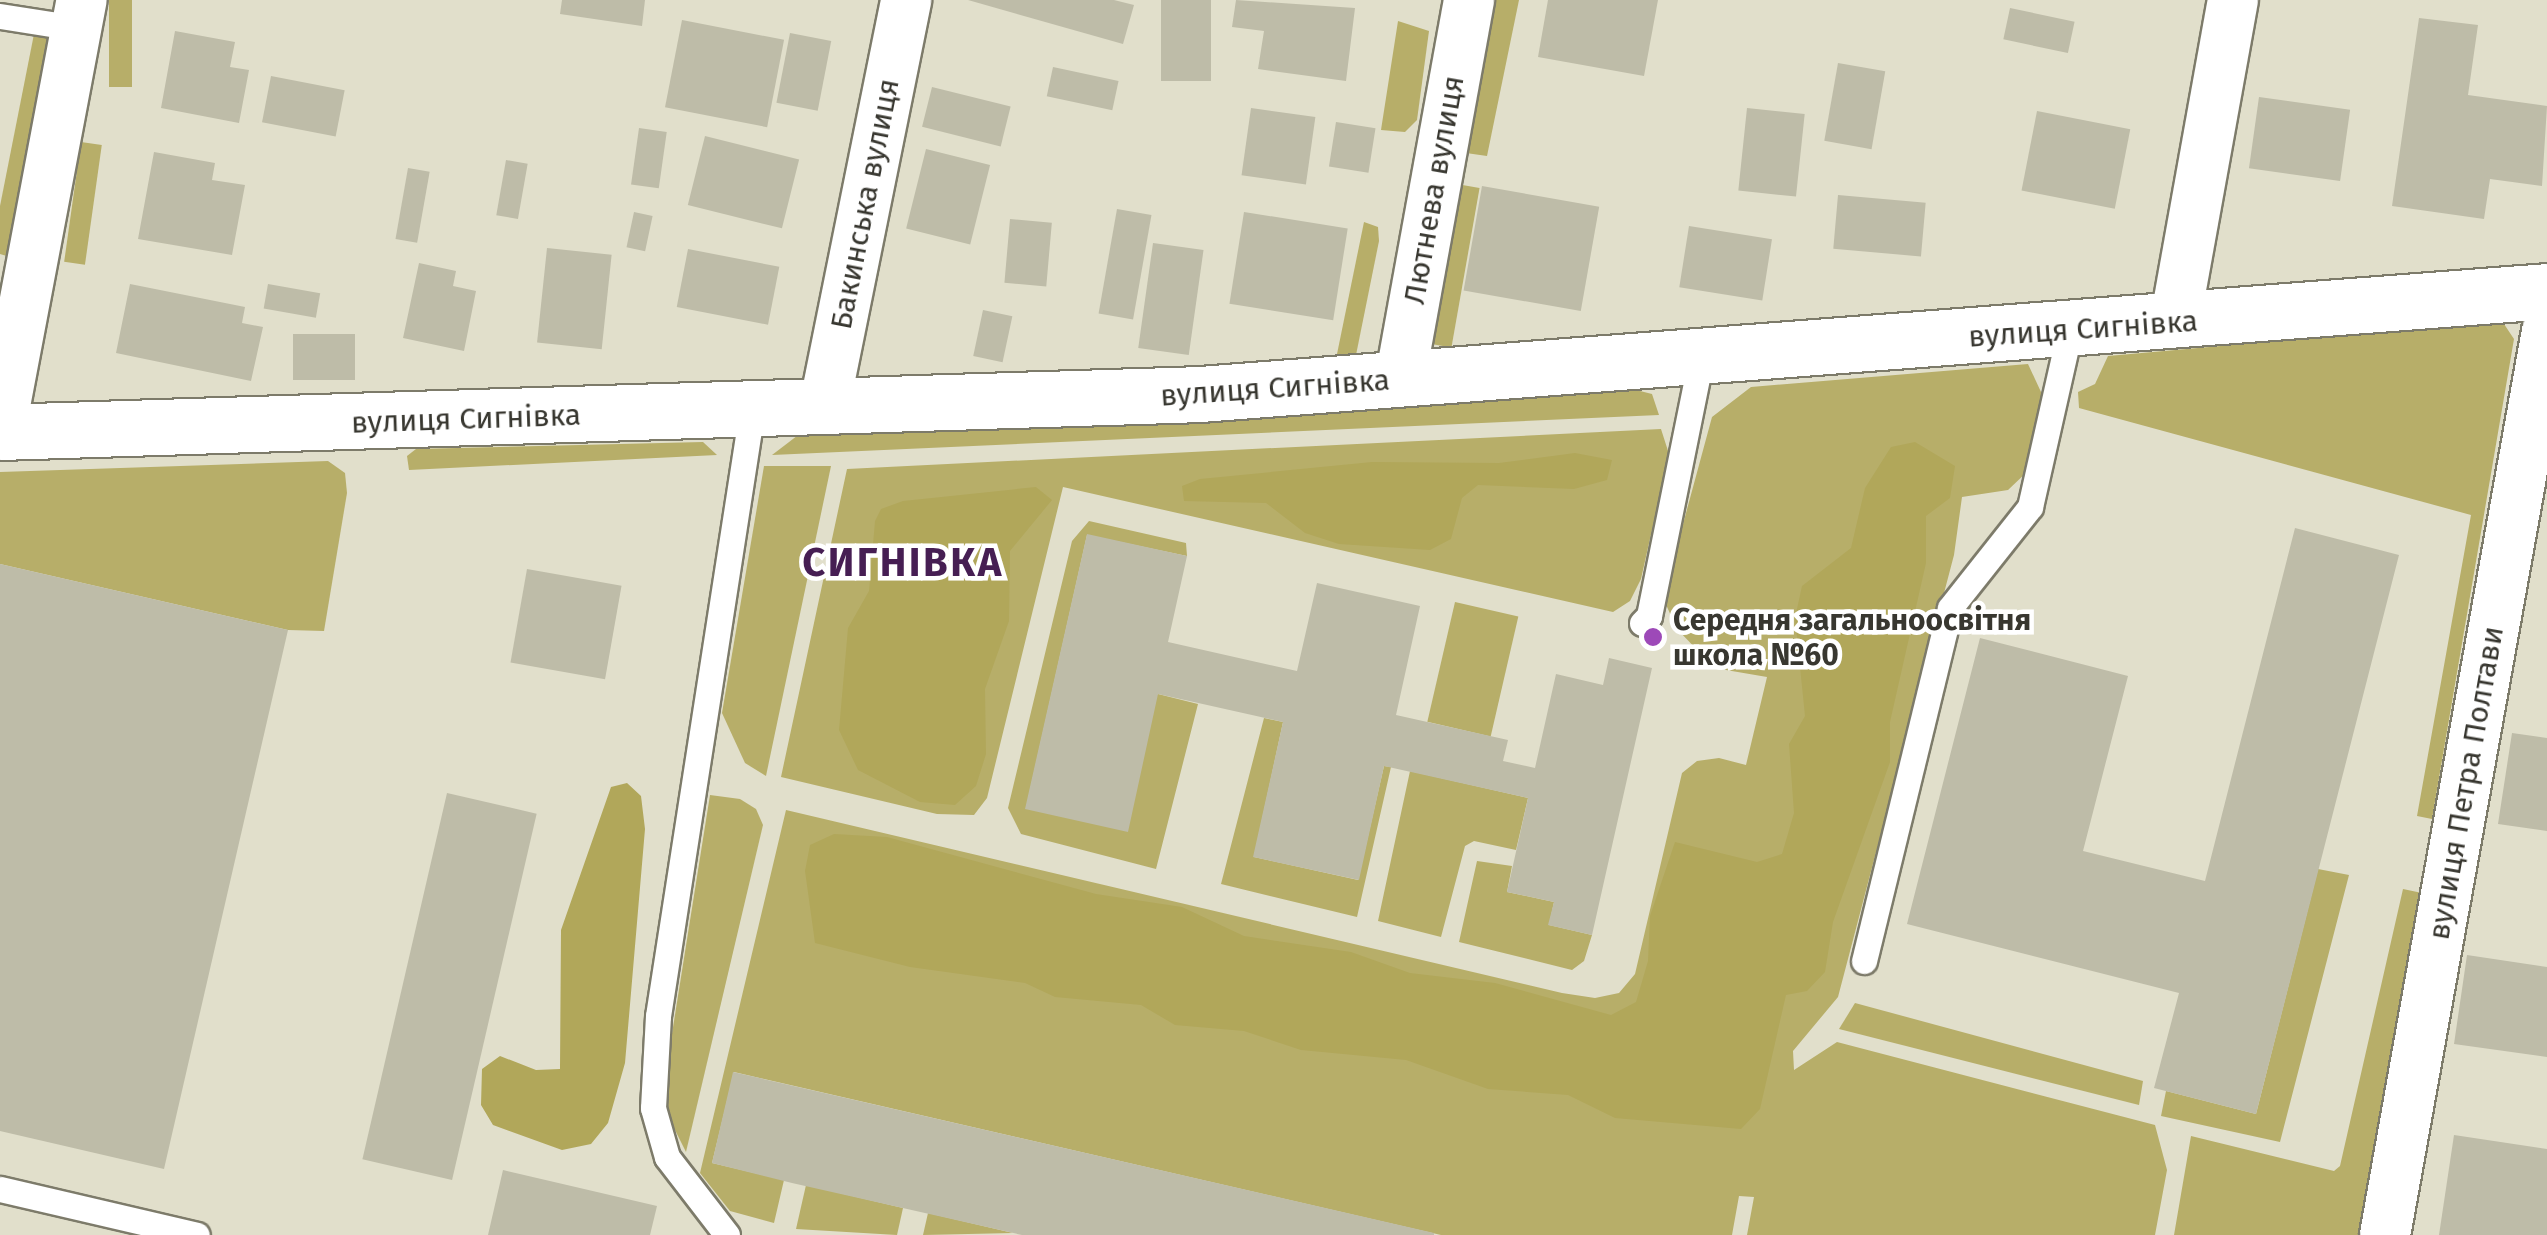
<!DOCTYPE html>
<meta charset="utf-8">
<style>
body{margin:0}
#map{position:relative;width:2547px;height:1235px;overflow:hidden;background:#e1dfcb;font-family:"Fira Sans",sans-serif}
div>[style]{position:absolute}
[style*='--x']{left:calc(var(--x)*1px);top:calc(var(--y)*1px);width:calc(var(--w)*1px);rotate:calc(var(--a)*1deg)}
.green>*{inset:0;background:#b7ae69;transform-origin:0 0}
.forest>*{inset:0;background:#b1a75a}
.building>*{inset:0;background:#bebca8;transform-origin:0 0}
.roads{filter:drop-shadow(2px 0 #7d7b6a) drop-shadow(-2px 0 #7d7b6a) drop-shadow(0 2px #7d7b6a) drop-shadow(0 -2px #7d7b6a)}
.lane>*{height:25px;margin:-12.5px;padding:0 12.5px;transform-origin:12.5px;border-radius:12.5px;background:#fff}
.street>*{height:50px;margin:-25px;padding:0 25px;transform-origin:25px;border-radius:25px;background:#fff}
.secondary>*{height:55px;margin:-27.5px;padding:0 27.5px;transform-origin:27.5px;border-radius:27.5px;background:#fff}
.dots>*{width:28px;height:28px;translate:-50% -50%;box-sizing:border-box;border:5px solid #fff;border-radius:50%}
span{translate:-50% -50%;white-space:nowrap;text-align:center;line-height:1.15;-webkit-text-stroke:9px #fff;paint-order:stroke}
.street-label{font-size:30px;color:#383730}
.poi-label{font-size:30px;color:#383730;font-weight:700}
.left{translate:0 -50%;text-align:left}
.district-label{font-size:40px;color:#461e53;font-weight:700;letter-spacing:2.5px}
</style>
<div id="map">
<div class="green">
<i style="left:109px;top:0;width:23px;height:87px"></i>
<i style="clip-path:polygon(1490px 0,1519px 0,1487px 156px,1466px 153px)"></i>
<i style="clip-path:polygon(1398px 21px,1429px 31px,1417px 120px,1405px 132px,1381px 130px)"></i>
<i style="clip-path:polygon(34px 34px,51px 35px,10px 257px,0 254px,0 206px)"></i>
<i style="left:81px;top:142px;width:21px;height:121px;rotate:8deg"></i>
<i style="left:1451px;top:183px;width:29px;height:162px;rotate:10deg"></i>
<i style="clip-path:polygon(1364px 222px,1378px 227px,1379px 241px,1356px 355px,1336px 359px)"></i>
<i style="clip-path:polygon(2502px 321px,2514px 339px,2432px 819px,2417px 816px,2471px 515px,2079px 408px,2078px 392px,2095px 384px,2108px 356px)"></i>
<i style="clip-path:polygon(2028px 364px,2041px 392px,2043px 420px,2028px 471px,2008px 490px,1962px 497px,1954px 555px,1838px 997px,1793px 1051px,1794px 1070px,1837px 1042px,2155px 1125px,2167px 1170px,2155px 1235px,1747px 1235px,1754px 1197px,1739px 1196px,1732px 1235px,1441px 1235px,734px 1072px,712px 1163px,784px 1180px,774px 1223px,730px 1211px,700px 1173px,786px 810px,1562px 993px,1595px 998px,1619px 993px,1635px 974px,1682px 773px,1697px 761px,1719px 758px,1746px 765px,1767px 677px,1726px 670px,1702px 655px,1677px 629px,1663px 598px,1712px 417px,1751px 387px)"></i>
<i style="clip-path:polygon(1636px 390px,1652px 394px,1659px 415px,772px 455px,810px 426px)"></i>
<i style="clip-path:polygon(1661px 429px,1669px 454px,1641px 579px,1630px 601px,1613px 612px,1063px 487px,987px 798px,974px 815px,937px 814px,781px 777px,847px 469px)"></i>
<i style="clip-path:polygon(703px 442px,717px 455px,409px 470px,407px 456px,416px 449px)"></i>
<i style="clip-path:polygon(328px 461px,345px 473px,347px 493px,324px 631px,288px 630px,0 564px,0 472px)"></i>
<i style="clip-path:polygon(764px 466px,831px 466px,766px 776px,745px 763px,722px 713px)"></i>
<i style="clip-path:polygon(1089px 521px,1186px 543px,1187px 556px,1087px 535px,1026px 808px,1158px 694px,1198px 704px,1156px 869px,1021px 834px,1008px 808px,1072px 541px)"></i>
<i style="left:1455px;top:602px;width:65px;height:123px;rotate:13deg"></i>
<i style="clip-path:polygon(1264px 718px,1283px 722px,1254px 857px,1358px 880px,1384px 766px,1391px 767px,1357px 917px,1221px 884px)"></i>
<i style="clip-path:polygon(1410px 771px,1528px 798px,1516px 850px,1474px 841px,1465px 846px,1441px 937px,1378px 921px)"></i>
<i style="clip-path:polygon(710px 795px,740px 799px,756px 809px,763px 825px,686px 1152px,666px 1112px,667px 1065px)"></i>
<i style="clip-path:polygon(1477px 861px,1512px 866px,1507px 892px,1554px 902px,1549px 925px,1592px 935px,1584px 961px,1572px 970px,1459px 942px)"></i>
<i style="clip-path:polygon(2318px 869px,2349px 875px,2280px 1142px,2161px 1116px,2166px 1091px,2256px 1114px)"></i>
<i style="clip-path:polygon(2403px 889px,2422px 893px,2359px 1235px,2174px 1235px,2191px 1136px,2334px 1171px,2340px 1166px)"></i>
<i style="clip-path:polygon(1855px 1003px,2143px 1081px,2139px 1105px,1839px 1029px)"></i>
<i style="clip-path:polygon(806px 1185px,903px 1208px,897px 1235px,796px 1229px)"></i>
<i style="clip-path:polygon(928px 1213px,1013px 1233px,923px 1235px)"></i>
</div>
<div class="forest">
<i style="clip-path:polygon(1915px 442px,1955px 466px,1950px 498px,1926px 516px,1926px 563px,1890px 722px,1890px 762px,1833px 922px,1825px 972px,1807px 991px,1786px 995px,1760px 1109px,1741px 1129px,1615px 1118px,1568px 1095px,1488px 1089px,1406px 1060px,1301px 1050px,1244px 1031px,1175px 1025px,1141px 1005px,1055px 997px,1025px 983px,910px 967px,815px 943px,805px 871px,810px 845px,834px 834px,887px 837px,1096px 894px,1182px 907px,1244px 936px,1351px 952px,1410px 973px,1495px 983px,1611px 1015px,1636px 1002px,1648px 961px,1650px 916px,1675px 842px,1757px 862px,1782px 854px,1794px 813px,1789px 744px,1805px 716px,1795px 618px,1802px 586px,1851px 548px,1865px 488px,1891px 447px)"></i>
<i style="clip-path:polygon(1575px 453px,1612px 460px,1607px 480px,1574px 489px,1478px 485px,1462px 498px,1451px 539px,1430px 550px,1339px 544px,1305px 533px,1266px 503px,1184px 501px,1182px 486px,1200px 479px,1372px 462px,1499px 463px)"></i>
<i style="clip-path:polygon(1036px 487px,1052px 500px,1010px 551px,1009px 621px,985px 689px,986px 754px,976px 786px,955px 805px,920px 802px,858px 770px,839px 730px,848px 628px,869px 591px,875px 521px,881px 509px,903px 501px)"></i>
<i style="clip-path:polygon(627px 783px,641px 796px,645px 829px,625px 1063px,608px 1123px,591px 1144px,562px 1150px,493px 1125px,481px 1105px,482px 1069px,500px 1056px,536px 1070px,560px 1069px,561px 930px,611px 787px)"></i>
</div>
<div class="building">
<i style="clip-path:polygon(562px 0,645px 0,642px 26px,560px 14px)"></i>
<i style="clip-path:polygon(968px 0,1114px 0,1134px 5px,1123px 44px)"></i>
<i style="left:1161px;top:0;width:50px;height:81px"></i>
<i style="clip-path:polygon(1236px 0,1355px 8px,1346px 81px,1258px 69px,1264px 31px,1232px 27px)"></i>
<i style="clip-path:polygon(1548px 0,1658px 0,1644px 76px,1538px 57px)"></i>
<i style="left:2010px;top:8px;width:66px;height:32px;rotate:12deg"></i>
<i style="clip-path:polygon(2419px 18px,2478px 25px,2468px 95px,2547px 106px,2542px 186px,2490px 179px,2484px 219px,2392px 206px)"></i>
<i style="left:682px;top:20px;width:104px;height:89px;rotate:11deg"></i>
<i style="clip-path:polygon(175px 31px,235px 42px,230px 67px,249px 70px,239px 123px,161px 108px)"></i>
<i style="left:790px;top:33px;width:42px;height:71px;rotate:11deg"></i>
<i style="left:1838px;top:63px;width:48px;height:79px;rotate:10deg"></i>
<i style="left:1053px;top:67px;width:67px;height:30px;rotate:12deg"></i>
<i style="left:271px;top:76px;width:75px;height:47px;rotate:11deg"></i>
<i style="left:932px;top:87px;width:81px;height:41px;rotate:14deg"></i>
<i style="left:2259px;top:97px;width:92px;height:72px;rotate:8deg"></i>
<i style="left:1251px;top:108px;width:65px;height:68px;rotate:8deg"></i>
<i style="left:1747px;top:108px;width:58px;height:83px;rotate:6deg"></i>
<i style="left:2037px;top:111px;width:95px;height:81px;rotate:11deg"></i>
<i style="left:1336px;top:122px;width:40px;height:45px;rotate:9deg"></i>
<i style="left:639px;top:128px;width:28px;height:57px;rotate:8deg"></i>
<i style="left:705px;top:136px;width:97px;height:71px;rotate:14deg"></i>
<i style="left:926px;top:149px;width:66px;height:82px;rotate:14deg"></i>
<i style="clip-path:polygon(154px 152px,215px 163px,212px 180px,245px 185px,232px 255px,138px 239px)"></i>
<i style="left:506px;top:160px;width:22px;height:56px;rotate:10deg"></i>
<i style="left:408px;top:168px;width:22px;height:72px;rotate:10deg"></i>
<i style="left:1482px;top:186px;width:119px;height:106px;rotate:10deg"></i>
<i style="left:1838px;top:195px;width:88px;height:54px;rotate:5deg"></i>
<i style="left:1117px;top:209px;width:35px;height:106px;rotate:10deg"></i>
<i style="left:634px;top:212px;width:19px;height:36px;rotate:12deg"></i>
<i style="left:1244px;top:212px;width:105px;height:93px;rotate:9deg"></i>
<i style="left:1010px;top:219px;width:42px;height:64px;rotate:5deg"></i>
<i style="left:1689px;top:226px;width:84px;height:62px;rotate:9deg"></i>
<i style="left:1153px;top:243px;width:51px;height:106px;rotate:8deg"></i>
<i style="left:547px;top:248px;width:65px;height:95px;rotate:6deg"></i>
<i style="left:688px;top:249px;width:93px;height:59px;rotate:11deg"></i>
<i style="clip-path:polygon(419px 263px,456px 271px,453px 286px,476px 291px,464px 351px,403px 338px)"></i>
<i style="clip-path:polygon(130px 284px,245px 307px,242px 323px,263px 327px,251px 381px,116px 353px)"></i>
<i style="left:268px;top:284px;width:53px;height:25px;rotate:10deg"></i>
<i style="left:983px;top:310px;width:30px;height:47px;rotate:12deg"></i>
<i style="left:355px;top:334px;width:46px;height:62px;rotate:90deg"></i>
<i style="clip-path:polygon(2295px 528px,2399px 555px,2256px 1114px,2154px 1088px,2179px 993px,1907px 924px,1980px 638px,2128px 676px,2083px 851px,2205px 881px)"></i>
<i style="clip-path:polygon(1087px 534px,1187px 556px,1168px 642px,1297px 671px,1317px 583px,1420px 606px,1396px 715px,1508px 740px,1503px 761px,1535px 768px,1556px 674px,1603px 685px,1609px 658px,1652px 668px,1592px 935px,1548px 925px,1554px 902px,1507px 892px,1528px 798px,1384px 766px,1359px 880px,1253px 857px,1283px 722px,1158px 694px,1128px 832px,1025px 809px)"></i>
<i style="clip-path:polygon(0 564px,288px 630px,164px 1169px,0 1131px)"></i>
<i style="left:527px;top:569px;width:96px;height:95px;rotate:10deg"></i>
<i style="clip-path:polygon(2512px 733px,2547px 738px,2547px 831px,2498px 824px)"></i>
<i style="left:447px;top:793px;width:92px;height:376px;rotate:13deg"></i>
<i style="clip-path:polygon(2467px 955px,2547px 967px,2547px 1057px,2454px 1044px)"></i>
<i style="clip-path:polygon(733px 1072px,1434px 1233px,1434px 1235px,1022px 1235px,792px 1183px,712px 1163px)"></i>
<i style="clip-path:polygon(2454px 1135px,2547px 1149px,2547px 1235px,2439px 1235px)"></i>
<i style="clip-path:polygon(503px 1170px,657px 1206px,650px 1235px,488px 1235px)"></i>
</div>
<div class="roads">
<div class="lane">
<i style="--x:0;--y:16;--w:78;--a:8.9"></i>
<i style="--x:1642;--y:623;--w:10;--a:-45"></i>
<i style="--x:1649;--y:616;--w:262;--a:-78.6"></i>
<i style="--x:1864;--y:961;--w:363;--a:-76.3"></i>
<i style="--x:1950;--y:608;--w:129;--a:-51.6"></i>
<i style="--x:2030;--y:507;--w:181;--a:-77.3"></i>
<i style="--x:0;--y:1189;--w:202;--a:13.1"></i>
<i style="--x:727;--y:1235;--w:98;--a:-127.6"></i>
<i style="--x:667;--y:1157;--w:51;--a:-105.9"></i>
<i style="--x:653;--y:1108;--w:92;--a:-86.9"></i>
<i style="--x:658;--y:1016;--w:613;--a:-81.18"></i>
</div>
<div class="street">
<i style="--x:2175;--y:322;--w:327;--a:-79.8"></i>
<i style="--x:1400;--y:380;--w:386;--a:-79.7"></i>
<i style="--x:824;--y:408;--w:416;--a:-78.6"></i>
<i style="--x:0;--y:432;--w:440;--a:-79.3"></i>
<i style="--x:2385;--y:1235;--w:918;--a:-79.84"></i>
</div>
<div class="secondary">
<i style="--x:0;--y:432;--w:1201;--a:-1.81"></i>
<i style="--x:1200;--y:394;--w:1351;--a:-4.37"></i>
</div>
</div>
<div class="dots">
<i style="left:1653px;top:637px;background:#9d49b8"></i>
</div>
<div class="street-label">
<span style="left:1434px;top:190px;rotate:-80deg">Лютнева вулиця</span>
<span style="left:865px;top:204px;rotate:-79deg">Бакинська вулиця</span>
<span style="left:2083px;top:329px;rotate:-4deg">вулиця Сигнівка</span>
<span style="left:1275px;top:388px;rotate:-4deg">вулиця Сигнівка</span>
<span style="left:466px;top:419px;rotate:-2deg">вулиця Сигнівка</span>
<span style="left:2466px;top:783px;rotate:-80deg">вулиця Петра Полтави</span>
</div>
<div class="poi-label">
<span class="left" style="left:1673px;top:637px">Середня загальноосвітня<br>школа №60</span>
</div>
<div class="district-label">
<span style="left:903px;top:563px">СИГНІВКА</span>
</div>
</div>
